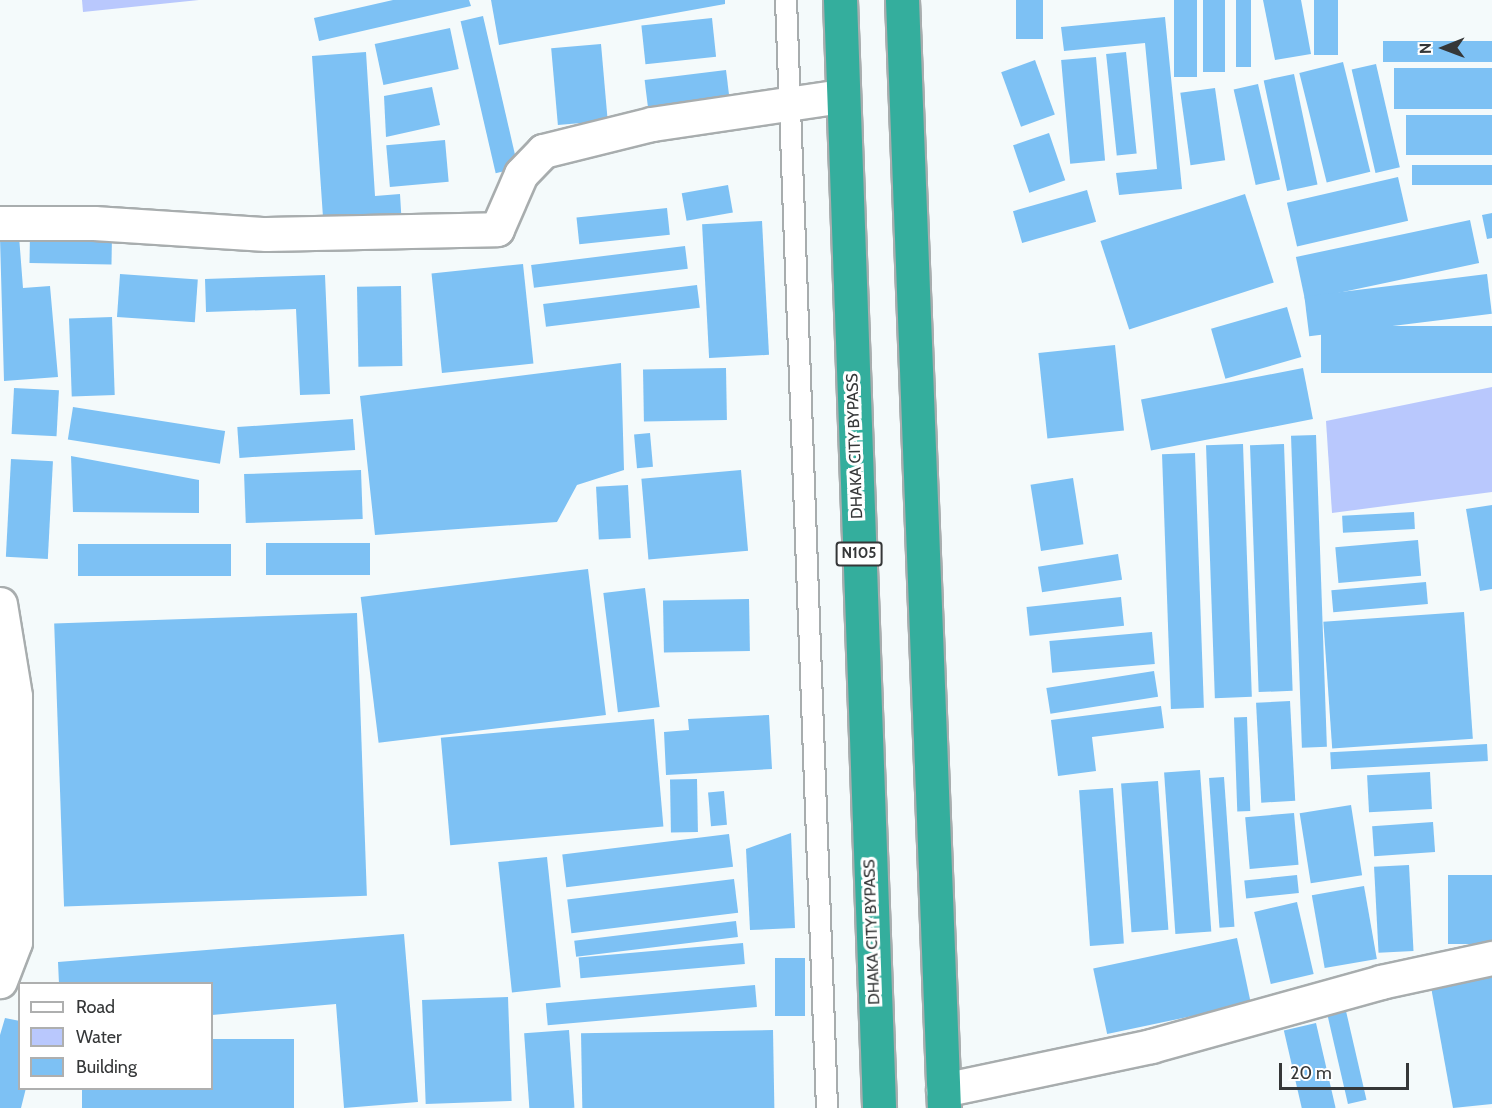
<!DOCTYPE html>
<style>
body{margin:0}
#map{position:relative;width:1492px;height:1108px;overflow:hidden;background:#f4fafb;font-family:Cabin,sans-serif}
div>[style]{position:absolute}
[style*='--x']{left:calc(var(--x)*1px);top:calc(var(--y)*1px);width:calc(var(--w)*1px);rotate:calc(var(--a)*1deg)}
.water>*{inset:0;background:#b9c8fd}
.building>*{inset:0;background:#7dc1f4;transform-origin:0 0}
.roads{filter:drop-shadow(2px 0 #a8adae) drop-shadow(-2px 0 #a8adae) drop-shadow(0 2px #a8adae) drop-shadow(0 -2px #a8adae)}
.lane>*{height:20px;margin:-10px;padding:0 10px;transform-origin:10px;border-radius:10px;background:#fff}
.street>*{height:33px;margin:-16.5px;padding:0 16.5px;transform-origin:16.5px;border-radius:16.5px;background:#fff}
.highway>*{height:33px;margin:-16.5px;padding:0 16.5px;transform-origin:16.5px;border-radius:16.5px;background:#34ae9d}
span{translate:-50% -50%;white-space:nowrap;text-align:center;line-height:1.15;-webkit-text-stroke:6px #fff;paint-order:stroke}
.shield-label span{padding:2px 4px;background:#fff;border:2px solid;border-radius:4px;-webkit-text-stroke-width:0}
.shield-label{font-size:15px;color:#353738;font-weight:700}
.street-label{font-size:16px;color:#353738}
.legend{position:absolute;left:18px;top:982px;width:195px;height:108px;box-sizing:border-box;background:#fff;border:2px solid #aeafaf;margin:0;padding:8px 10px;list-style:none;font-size:18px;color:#353738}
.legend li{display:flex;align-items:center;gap:12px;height:30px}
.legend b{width:30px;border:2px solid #aeafaf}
.north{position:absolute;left:1414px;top:18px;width:60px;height:60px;-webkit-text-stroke:4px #fff;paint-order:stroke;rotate:269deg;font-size:16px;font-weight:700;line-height:24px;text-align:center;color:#353738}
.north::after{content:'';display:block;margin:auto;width:21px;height:27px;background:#353738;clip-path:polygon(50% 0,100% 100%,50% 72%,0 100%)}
.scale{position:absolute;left:1279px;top:1063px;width:130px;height:27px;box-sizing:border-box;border:3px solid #353738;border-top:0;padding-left:8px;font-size:18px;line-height:21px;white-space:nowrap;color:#353738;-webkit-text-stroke:4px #fff;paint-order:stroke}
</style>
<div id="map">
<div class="water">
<i style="clip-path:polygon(82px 0,199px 0,83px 12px)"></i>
<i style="clip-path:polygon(1492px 387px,1492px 492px,1332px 513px,1326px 421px)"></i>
</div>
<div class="building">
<i style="clip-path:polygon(393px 0,469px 0,471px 6px,319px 41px,314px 18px)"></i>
<i style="clip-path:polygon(491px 0,725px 0,725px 4px,499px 45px)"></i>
<i style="left:1016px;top:0;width:27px;height:39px"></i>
<i style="left:1174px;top:0;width:23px;height:77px"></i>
<i style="left:1203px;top:0;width:22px;height:72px"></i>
<i style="left:1236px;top:0;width:15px;height:67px"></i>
<i style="clip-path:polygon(1263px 0,1301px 0,1311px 54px,1275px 60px)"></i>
<i style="left:1314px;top:0;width:24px;height:55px"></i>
<i style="left:483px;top:16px;width:156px;height:23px;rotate:77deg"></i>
<i style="clip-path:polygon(1165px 17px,1182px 189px,1119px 195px,1116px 173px,1157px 169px,1145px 43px,1064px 51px,1061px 27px)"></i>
<i style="left:712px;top:18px;width:39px;height:71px;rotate:84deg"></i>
<i style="left:450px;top:28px;width:42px;height:77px;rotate:78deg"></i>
<i style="left:1492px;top:41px;width:21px;height:109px;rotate:90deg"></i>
<i style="left:601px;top:44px;width:77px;height:50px;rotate:85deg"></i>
<i style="clip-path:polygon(366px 52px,375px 196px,400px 194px,402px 227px,324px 232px,312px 56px)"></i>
<i style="left:1126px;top:52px;width:102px;height:20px;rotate:84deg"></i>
<i style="left:1096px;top:57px;width:104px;height:35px;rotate:85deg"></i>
<i style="left:1035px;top:60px;width:58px;height:36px;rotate:70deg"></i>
<i style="left:1343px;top:62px;width:113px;height:45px;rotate:76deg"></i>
<i style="left:1376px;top:64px;width:106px;height:25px;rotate:77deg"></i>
<i style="left:1492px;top:68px;width:41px;height:98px;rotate:90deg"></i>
<i style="left:726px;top:70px;width:33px;height:82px;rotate:83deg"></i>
<i style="left:1294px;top:74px;width:113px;height:31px;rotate:78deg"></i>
<i style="left:1258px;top:84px;width:98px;height:25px;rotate:77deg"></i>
<i style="clip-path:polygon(432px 87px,440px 125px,386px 137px,384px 96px)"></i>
<i style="left:1215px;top:88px;width:73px;height:35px;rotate:82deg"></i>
<i style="left:1492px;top:115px;width:40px;height:86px;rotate:90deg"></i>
<i style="left:1049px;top:133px;width:50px;height:38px;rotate:71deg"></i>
<i style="left:445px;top:140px;width:42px;height:59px;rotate:85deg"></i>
<i style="left:1492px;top:165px;width:20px;height:80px;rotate:90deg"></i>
<i style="left:1398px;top:177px;width:45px;height:114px;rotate:77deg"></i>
<i style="left:728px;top:185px;width:28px;height:47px;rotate:80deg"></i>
<i style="left:1087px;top:190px;width:33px;height:77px;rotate:74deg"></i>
<i style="left:1245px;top:194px;width:93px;height:152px;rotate:72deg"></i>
<i style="left:667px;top:208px;width:27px;height:91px;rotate:84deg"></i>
<i style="clip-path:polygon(1492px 213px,1492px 238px,1487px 239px,1482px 215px)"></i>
<i style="left:1470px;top:220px;width:44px;height:178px;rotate:78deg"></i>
<i style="left:762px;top:221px;width:134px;height:60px;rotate:87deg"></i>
<i style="left:30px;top:234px;width:82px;height:29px;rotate:1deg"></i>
<i style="clip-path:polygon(19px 236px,23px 288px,50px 286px,58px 377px,4px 381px,0 238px)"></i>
<i style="left:685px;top:246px;width:23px;height:155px;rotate:83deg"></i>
<i style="left:523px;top:264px;width:100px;height:92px;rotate:84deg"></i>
<i style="left:120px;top:274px;width:78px;height:43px;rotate:4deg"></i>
<i style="left:1487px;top:274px;width:40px;height:184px;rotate:83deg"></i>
<i style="clip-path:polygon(325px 275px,330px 394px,300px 395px,296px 309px,206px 312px,205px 279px)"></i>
<i style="left:697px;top:285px;width:23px;height:155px;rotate:83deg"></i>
<i style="left:401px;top:286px;width:80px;height:44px;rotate:89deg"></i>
<i style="left:1287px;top:307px;width:52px;height:79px;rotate:74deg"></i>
<i style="left:112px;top:317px;width:78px;height:43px;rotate:88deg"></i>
<i style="left:1492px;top:326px;width:47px;height:171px;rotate:90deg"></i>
<i style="left:1115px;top:345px;width:86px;height:77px;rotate:84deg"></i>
<i style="clip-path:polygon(621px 363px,624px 470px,577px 485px,557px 522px,375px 535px,360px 396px)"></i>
<i style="left:726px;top:368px;width:52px;height:83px;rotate:89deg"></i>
<i style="left:1303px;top:368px;width:52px;height:165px;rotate:79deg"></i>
<i style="left:14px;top:388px;width:45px;height:46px;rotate:3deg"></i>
<i style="left:73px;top:407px;width:154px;height:33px;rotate:9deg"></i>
<i style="left:353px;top:419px;width:31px;height:116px;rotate:86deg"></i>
<i style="left:650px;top:433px;width:34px;height:16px;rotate:85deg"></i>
<i style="left:1316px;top:435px;width:312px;height:25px;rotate:88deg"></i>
<i style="left:1243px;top:444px;width:253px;height:37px;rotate:88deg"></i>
<i style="left:1284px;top:444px;width:247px;height:34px;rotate:88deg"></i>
<i style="left:1195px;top:453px;width:255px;height:33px;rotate:88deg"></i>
<i style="clip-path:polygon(71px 456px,199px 480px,199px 513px,73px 512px)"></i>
<i style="left:11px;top:459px;width:42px;height:98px;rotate:3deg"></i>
<i style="left:361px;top:470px;width:49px;height:117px;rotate:88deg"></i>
<i style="left:741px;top:470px;width:81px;height:100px;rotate:85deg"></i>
<i style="left:1073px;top:478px;width:67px;height:43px;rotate:81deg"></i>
<i style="left:628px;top:485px;width:53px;height:32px;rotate:87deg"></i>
<i style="clip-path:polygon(1492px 505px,1492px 589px,1480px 591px,1466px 509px)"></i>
<i style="left:1414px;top:512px;width:17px;height:72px;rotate:87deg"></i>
<i style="left:1418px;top:540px;width:36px;height:83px;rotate:85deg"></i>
<i style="left:370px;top:543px;width:32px;height:104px;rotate:90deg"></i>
<i style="left:231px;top:544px;width:32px;height:153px;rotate:90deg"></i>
<i style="left:1118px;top:554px;width:26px;height:81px;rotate:81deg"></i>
<i style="left:588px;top:569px;width:147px;height:229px;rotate:83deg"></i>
<i style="left:1426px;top:582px;width:22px;height:95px;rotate:85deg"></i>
<i style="left:645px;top:588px;width:120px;height:42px;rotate:83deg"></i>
<i style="left:1121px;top:597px;width:29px;height:95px;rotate:84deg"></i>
<i style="left:749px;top:599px;width:52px;height:86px;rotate:89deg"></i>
<i style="left:1464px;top:612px;width:127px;height:141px;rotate:86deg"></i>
<i style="left:357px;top:613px;width:283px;height:303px;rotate:88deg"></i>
<i style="left:1152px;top:632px;width:32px;height:103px;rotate:85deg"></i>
<i style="left:1154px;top:671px;width:26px;height:109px;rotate:81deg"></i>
<i style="left:1290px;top:701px;width:100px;height:34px;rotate:87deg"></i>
<i style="clip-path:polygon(1161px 706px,1164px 728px,1092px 737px,1096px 771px,1058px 776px,1051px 720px)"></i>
<i style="clip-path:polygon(769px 715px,772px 769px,666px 775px,664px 732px,689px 730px,688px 719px)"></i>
<i style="left:1247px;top:717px;width:94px;height:13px;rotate:88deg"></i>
<i style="left:654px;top:719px;width:108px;height:214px;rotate:85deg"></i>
<i style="left:1487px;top:744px;width:17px;height:157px;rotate:87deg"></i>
<i style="left:1200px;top:770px;width:162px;height:36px;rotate:86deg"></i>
<i style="left:1430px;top:772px;width:37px;height:63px;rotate:87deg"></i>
<i style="left:1224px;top:777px;width:150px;height:15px;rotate:86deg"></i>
<i style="left:697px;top:779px;width:53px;height:27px;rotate:89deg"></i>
<i style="left:1158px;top:781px;width:149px;height:37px;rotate:86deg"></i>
<i style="left:1113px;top:788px;width:156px;height:34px;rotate:86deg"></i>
<i style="left:724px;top:791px;width:34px;height:16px;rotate:85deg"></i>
<i style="left:1351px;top:805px;width:71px;height:52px;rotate:81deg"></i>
<i style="left:1294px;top:813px;width:52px;height:49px;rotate:85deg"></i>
<i style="left:1433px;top:822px;width:30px;height:61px;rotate:86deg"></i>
<i style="clip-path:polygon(791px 833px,795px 928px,750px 930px,746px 849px)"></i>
<i style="left:729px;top:834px;width:33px;height:168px;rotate:83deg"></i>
<i style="left:547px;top:857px;width:131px;height:49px;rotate:84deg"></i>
<i style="left:1409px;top:865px;width:86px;height:35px;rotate:87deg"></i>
<i style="left:1297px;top:875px;width:18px;height:53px;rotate:84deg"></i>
<i style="left:1448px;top:875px;width:44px;height:69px"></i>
<i style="left:734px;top:879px;width:34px;height:168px;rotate:83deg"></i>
<i style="left:1364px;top:886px;width:74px;height:53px;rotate:80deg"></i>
<i style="left:1297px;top:902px;width:74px;height:44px;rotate:77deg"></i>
<i style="left:736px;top:921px;width:16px;height:163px;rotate:83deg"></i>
<i style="clip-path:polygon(404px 934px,418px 1102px,344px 1108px,336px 1004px,212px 1015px,212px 984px,59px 984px,58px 962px)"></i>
<i style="left:1237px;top:938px;width:67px;height:147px;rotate:78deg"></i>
<i style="left:743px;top:943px;width:21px;height:165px;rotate:85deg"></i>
<i style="left:775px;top:958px;width:30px;height:58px"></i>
<i style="clip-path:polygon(1492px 976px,1492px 1104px,1453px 1108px,1431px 987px)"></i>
<i style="left:755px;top:985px;width:22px;height:210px;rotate:85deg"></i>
<i style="left:508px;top:997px;width:104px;height:86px;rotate:88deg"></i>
<i style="left:1346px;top:1011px;width:91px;height:19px;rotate:77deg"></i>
<i style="clip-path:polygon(5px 1018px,20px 1021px,20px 1088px,26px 1088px,21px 1108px,0 1108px,0 1035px)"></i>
<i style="left:1316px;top:1023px;width:87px;height:33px;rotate:77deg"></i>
<i style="left:569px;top:1030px;width:78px;height:45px;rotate:86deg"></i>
<i style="left:773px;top:1030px;width:78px;height:192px;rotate:89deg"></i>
<i style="clip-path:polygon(212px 1039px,294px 1039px,294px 1108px,82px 1108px,82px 1088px,212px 1088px)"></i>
</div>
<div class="roads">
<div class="lane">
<i style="--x:786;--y:0;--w:1109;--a:87.88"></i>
</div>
<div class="street">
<i style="--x:0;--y:223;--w:94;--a:0"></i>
<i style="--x:94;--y:223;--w:172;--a:3.7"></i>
<i style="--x:266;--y:234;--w:231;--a:-1.2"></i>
<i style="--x:497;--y:229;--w:60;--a:-66.4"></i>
<i style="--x:521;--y:174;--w:32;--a:-46"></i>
<i style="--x:543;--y:151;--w:112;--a:-13.9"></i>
<i style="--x:652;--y:124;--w:192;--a:-8.4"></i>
<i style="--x:0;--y:604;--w:93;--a:80.7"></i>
<i style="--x:15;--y:696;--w:246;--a:90"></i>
<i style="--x:15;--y:942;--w:42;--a:111"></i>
<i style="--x:943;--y:1090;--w:213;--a:-11.9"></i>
<i style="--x:1151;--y:1046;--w:239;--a:-15.5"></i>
<i style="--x:1381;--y:982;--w:114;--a:-12.2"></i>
</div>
<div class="highway">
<i style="--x:840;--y:0;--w:1109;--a:87.98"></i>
<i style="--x:902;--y:0;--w:1109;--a:87.83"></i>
</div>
</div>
<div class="shield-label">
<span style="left:859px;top:554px">N105</span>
</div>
<div class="street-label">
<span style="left:855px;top:446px;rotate:-92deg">DHAKA CITY BYPASS</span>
<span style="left:872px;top:932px;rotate:-92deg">DHAKA CITY BYPASS</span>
</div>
<ul class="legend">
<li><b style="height:8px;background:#fff"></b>Road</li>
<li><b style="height:16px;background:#b9c8fd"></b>Water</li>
<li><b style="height:16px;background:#7dc1f4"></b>Building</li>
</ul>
<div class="north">N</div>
<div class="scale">20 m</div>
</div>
